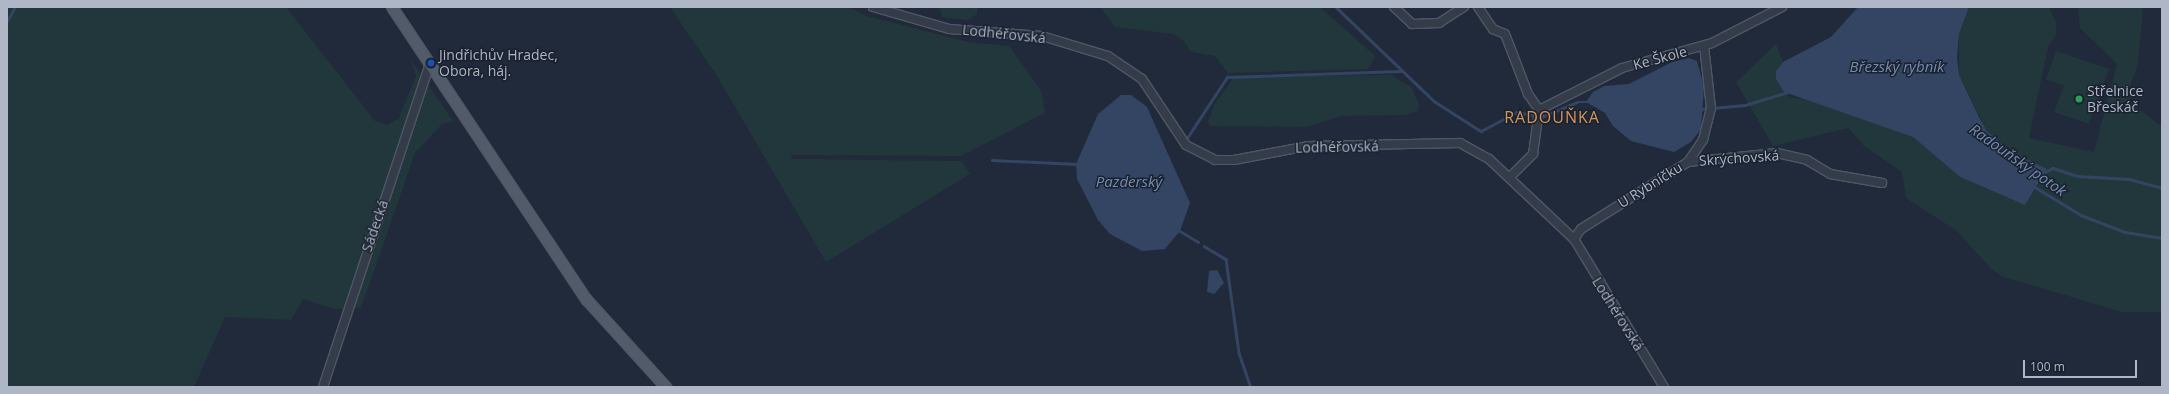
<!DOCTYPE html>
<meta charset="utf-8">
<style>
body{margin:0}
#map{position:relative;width:2169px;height:394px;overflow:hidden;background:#202a3a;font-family:"Open Sans",sans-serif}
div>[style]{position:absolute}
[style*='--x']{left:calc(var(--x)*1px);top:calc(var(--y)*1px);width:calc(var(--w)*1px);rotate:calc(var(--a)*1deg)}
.green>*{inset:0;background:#22373b}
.water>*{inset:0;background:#334562}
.stream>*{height:2.5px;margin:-1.25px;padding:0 1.25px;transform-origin:1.25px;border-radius:1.25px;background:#334562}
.roads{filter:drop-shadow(1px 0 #4f5765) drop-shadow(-1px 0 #4f5765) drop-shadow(0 1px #4f5765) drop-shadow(0 -1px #4f5765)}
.minor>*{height:8px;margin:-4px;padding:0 4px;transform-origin:4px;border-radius:4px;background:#343c4a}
.major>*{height:10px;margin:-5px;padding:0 5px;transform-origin:5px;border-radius:5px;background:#525b6a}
.dots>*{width:11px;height:11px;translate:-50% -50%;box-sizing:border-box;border:2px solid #1a212f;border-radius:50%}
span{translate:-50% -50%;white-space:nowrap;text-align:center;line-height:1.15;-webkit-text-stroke:3px #1a212f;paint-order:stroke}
.street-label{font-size:14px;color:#afb7c7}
.poi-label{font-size:14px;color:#afb7c7}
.left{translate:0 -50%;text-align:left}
.water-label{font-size:15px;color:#758cb0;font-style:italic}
.quarter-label{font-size:16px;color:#d79659;letter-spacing:1px}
.frame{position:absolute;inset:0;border:8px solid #afb7c7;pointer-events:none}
.scale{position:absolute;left:2023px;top:360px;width:114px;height:18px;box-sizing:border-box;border:2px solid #afb7c7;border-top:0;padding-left:5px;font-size:12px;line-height:14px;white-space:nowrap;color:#afb7c7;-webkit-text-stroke:3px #1a212f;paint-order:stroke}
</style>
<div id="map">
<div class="green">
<i style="clip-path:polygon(7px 7px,286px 7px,375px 121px,388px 125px,399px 118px,416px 76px,411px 60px,453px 121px,442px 124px,415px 153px,361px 308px,335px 309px,303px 299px,291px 320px,225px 317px,194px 387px,7px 387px)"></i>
<i style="clip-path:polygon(670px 7px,848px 7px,867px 16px,968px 42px,1009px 46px,1041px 90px,1045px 113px,961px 156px,792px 155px,791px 159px,962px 161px,970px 174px,826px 262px,717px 76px)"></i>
<i style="clip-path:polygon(940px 7px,977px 7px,977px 14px,968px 20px,942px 17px)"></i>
<i style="clip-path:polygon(1100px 7px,1320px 7px,1375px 56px,1368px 69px,1228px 73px,1215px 56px,1191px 52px,1184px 41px,1173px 34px,1115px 27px)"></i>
<i style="clip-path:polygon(1969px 7px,2049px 7px,2056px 22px,2056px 35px,2048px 47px,2029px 138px,2094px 152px,2117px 64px,2080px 28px,2078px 7px,2143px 7px,2138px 64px,2129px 89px,2131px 103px,2162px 127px,2162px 312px,2122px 312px,2004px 277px,1992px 270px,1957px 231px,1906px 198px,1902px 172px,1864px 146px,1848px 128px,1773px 146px,1736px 82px,1776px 44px,1783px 62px,1776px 71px,1776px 79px,1790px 97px,1820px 102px,1913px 137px,1960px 177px,2025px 205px,2044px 176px,1987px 131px,1959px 75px,1959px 34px)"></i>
<i style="clip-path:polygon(2056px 51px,2109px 69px,2089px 124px,2054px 112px,2064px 86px,2046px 79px)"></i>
<i style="clip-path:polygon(1391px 75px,1411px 87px,1419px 104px,1418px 111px,1405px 115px,1341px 116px,1307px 127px,1210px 126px,1208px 122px,1214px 105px,1234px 77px)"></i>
</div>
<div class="water">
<i style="clip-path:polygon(1858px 7px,1969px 7px,1959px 34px,1957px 57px,1959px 75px,1979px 117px,1987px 131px,2013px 153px,2047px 169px,2025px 205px,1960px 177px,1913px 137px,1784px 92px,1776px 79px,1776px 71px,1783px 62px,1831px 37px)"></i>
<i style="clip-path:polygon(1689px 58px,1697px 61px,1704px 87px,1701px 129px,1691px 142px,1674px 152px,1631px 141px,1613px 126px,1605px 113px,1586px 102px,1593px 92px,1604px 86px,1629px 84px,1672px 62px)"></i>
<i style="clip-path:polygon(1121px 95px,1131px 95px,1147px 107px,1190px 203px,1180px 231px,1165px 249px,1142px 251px,1110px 234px,1098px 220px,1077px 179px,1076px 164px,1098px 114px)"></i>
<i style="clip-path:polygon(1217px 270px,1224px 283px,1214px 294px,1207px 292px,1209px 271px)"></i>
</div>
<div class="stream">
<i style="--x:1336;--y:7;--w:136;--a:43.8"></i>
<i style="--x:1434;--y:101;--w:56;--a:32.6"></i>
<i style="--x:1481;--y:131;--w:40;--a:-28"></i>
<i style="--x:1516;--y:112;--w:26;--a:11"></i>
<i style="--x:1542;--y:117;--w:38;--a:-23"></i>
<i style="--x:1577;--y:102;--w:11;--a:0"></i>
<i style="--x:7;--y:21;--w:16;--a:-60"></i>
<i style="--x:1701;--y:109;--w:44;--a:-5.2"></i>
<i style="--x:1745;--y:105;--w:45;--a:-16.8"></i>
<i style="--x:1187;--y:138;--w:73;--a:-56.7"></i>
<i style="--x:1227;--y:77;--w:174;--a:-2"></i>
<i style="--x:992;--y:160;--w:85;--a:2.7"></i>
<i style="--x:2045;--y:172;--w:9;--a:-27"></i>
<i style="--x:2053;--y:168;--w:26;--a:18"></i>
<i style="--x:2078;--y:176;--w:51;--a:3.4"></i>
<i style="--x:2129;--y:179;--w:34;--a:15"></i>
<i style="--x:2035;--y:187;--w:54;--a:31.3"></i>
<i style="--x:2081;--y:215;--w:47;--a:21.1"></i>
<i style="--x:2125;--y:232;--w:37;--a:9"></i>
<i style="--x:1180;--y:231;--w:21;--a:31"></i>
<i style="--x:1204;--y:246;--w:26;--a:31"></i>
<i style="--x:1226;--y:259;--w:95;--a:82.1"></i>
<i style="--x:1239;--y:353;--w:36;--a:71"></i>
</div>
<div class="roads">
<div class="minor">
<i style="--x:873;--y:7;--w:79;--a:16.1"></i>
<i style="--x:949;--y:29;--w:93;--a:4.3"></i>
<i style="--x:1042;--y:36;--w:69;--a:16.9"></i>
<i style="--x:1108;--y:56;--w:41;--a:34.1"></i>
<i style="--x:1142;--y:79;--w:79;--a:56.3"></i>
<i style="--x:1186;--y:145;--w:33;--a:27"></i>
<i style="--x:1215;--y:160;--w:19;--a:0"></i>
<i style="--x:1234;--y:160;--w:75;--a:-10.7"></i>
<i style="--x:1308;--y:146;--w:152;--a:-1.1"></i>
<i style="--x:1460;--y:143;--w:33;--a:29"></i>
<i style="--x:1489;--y:159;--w:117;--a:43.3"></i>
<i style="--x:1574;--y:239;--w:173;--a:58.7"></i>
<i style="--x:1394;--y:7;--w:25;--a:43"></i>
<i style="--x:1412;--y:24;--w:27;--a:-2"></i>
<i style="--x:1439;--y:23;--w:30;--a:-33"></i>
<i style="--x:1478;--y:7;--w:27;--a:56"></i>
<i style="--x:1493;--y:29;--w:13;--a:23"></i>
<i style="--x:1505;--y:34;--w:64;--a:69"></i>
<i style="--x:1528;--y:94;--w:19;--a:55"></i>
<i style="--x:1688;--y:162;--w:89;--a:-5.8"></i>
<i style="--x:1777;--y:153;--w:31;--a:13"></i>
<i style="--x:1807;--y:160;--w:27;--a:31"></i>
<i style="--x:1830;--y:174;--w:53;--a:9.8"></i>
<i style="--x:1510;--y:177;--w:33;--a:-45"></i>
<i style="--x:1533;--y:154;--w:44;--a:-82.2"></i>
<i style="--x:1539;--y:110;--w:93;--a:-26.8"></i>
<i style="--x:1622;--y:68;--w:93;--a:-15.5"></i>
<i style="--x:1712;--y:43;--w:79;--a:-27.2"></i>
<i style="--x:1574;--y:239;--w:12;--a:-55"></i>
<i style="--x:1581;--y:229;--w:126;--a:-32.1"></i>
<i style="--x:1688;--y:162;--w:27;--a:-56"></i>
<i style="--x:1703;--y:140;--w:33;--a:-76"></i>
<i style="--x:1711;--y:108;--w:62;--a:-96.4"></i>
<i style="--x:323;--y:387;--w:338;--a:-71.7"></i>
</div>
<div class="major">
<i style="--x:392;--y:7;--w:352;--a:56.4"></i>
<i style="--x:587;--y:300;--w:118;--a:47.8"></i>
</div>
</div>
<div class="dots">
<i style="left:431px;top:63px;background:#1a4fb4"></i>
<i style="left:2079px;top:99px;background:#2e9e5b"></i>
</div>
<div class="street-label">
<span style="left:1004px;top:34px;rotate:6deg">Lodhéřovská</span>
<span style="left:1660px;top:58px;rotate:-15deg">Ke Škole</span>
<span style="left:1337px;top:147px;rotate:-1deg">Lodhéřovská</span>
<span style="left:1739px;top:158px;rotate:-4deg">Skrýchovská</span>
<span style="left:1650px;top:185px;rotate:-32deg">U Rybníčku</span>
<span style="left:375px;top:226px;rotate:-71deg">Sádecká</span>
<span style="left:1618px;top:314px;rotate:58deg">Lodhéřovská</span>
</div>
<div class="poi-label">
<span class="left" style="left:439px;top:63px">Jindřichův Hradec,<br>Obora, háj.</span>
<span class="left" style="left:2087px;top:99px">Střelnice<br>Břeskáč</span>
</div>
<div class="water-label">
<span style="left:1897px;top:67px">Březský rybník</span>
<span style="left:2018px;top:160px;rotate:35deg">Radouňský potok</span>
<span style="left:1129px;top:182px">Pazderský</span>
</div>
<div class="quarter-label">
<span style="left:1552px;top:117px">RADOUŇKA</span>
</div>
<div class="frame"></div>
<div class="scale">100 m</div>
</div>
